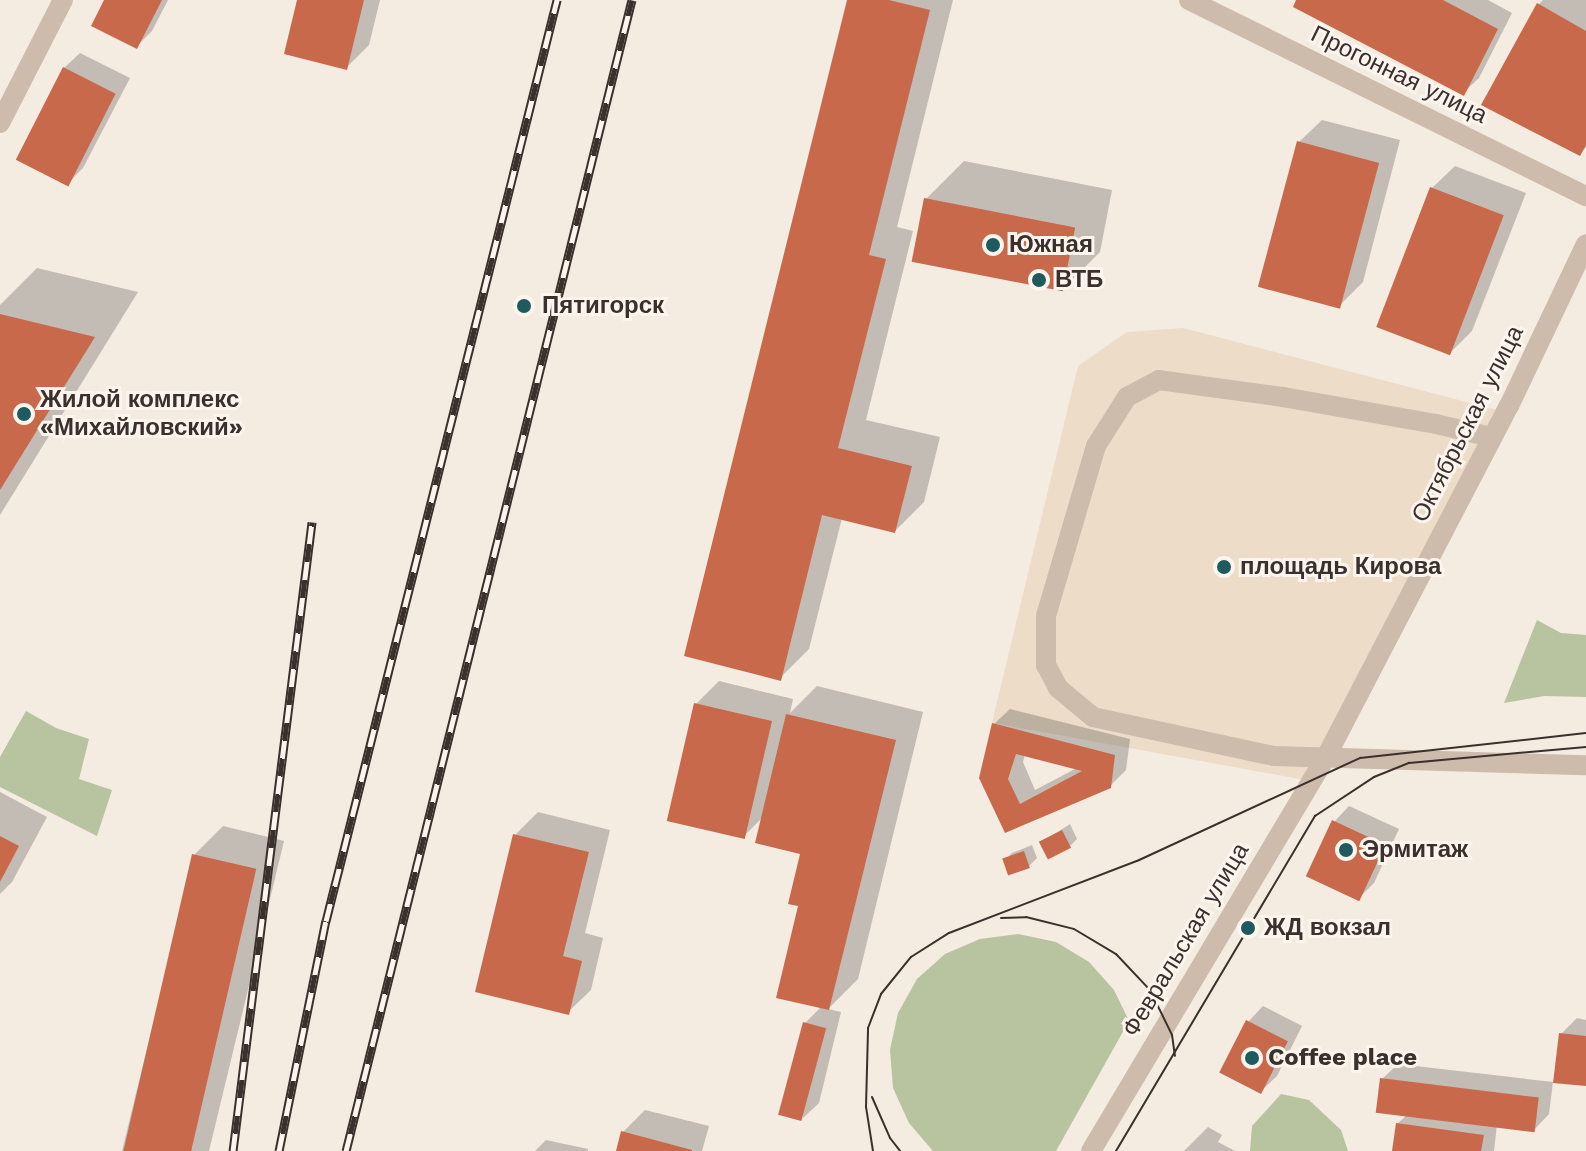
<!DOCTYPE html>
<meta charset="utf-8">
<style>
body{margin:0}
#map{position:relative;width:1586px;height:1151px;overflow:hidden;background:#f4ebe1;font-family:"Work Sans",sans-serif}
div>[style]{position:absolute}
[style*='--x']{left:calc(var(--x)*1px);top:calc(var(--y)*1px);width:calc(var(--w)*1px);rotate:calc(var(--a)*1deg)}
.green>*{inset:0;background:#b8c4a0}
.plaza>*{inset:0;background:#ecdcc8}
.shadow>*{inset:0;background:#0003}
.building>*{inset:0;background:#c8694b;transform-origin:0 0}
.minor>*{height:20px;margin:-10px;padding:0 10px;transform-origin:10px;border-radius:10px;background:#cdbbac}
.tram>*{height:2px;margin:-1px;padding:0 1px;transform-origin:1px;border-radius:1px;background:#3b302b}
.rail>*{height:9px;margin-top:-4.5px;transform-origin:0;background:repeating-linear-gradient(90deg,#fbf5ee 0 18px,#3b302b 0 36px);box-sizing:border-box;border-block:2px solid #3b302b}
.dots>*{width:22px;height:22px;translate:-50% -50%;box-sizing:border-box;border:4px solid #fbf5ee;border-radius:50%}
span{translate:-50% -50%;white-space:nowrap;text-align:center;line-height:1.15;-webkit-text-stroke:6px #fbf5ee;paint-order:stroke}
.street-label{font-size:24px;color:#3b302b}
.poi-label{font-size:24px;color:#3b302b;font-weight:700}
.left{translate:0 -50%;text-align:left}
</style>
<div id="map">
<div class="green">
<i style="clip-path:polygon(1537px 620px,1561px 633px,1586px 635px,1586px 697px,1544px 696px,1504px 703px)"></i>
<i style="clip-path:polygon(26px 711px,56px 728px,89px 739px,79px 779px,112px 790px,97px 836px,0 787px,0 757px)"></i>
<i style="clip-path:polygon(1018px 934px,1056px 942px,1089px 962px,1114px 990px,1129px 1021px,1056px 1151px,933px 1151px,909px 1123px,893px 1088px,890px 1050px,898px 1013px,917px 979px,945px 954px,980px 939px)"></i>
<i style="clip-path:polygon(1281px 1094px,1309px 1100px,1341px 1130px,1348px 1151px,1250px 1151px,1252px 1126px)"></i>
</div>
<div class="plaza">
<i style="clip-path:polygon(1183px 328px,1497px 410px,1311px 781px,992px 723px,1078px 366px,1127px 332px)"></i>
</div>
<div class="shadow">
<i style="clip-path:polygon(106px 0,168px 0,152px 31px,136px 47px)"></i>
<i style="clip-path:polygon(299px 0,380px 0,369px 45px,346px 68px)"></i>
<i style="clip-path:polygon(849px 0,953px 0,897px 227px,913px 231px,866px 420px,940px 437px,924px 502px,895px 531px,842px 518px,809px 649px,780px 678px)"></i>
<i style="clip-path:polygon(1298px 0,1488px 0,1512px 13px,1479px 78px,1463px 93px)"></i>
<i style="clip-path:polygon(1543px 0,1586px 0,1586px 147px,1580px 154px,1538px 5px)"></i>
<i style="clip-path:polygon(80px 53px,130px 78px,83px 168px,67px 184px,64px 68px)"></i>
<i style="clip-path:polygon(1322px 120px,1400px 140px,1363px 282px,1340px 305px,1299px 142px)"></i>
<i style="clip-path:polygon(964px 161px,1112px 190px,1100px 252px,1062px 290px,926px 199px)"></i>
<i style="clip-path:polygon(1455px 166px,1526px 193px,1472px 331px,1449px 354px,1432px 188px)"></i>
<i style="clip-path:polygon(37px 268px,138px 292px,0 515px,0 305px)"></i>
<i style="clip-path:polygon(719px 681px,793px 699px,790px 713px,817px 686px,923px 712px,858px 979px,828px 1009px,841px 1012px,819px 1103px,803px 1118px,805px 1023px,822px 1006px,801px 905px,803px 852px,763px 817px,743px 837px,696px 704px)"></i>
<i style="clip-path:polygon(evenodd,1010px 709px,1130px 739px,1126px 770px,1110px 786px,1006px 830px,994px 724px,1010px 709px,1025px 754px,1077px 768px,1035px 790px,1023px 762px,1025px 754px)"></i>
<i style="clip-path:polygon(0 792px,47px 817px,12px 882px,0 894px)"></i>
<i style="clip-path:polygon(1349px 806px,1399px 829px,1374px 883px,1359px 898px,1334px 822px)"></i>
<i style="clip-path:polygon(538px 812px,610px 830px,585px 933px,603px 938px,591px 990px,568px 1012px,515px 835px)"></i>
<i style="clip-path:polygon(1070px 824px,1077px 839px,1070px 846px,1042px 842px)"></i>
<i style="clip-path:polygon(223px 826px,284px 841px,209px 1151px,122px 1151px,194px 855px)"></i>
<i style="clip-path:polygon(1032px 845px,1037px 858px,1029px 866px,1005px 860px,1012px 853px)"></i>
<i style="clip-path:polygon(1263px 1006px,1302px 1026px,1277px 1076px,1261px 1091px,1248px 1022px)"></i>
<i style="clip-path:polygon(1577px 1018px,1586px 1020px,1586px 1084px,1561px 1034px)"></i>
<i style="clip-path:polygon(1398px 1064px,1553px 1082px,1549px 1114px,1534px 1130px,1497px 1125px,1494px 1151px,1394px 1151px,1397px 1124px,1407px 1115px,1382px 1079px)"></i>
<i style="clip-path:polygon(645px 1110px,709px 1126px,702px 1151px,618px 1151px,623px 1132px)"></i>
<i style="clip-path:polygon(1208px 1127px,1222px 1135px,1218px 1142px,1235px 1151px,1184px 1151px)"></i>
<i style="clip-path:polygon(546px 1140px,588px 1149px,588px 1151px,535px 1151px)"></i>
</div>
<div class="building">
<i style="clip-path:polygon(104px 0,162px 0,137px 49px,91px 26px)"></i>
<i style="clip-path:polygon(297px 0,364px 0,347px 70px,284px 54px)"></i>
<i style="clip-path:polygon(847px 0,889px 0,930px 10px,869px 255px,886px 259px,838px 448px,912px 466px,895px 533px,822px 515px,781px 681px,684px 656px)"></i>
<i style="clip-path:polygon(1296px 0,1443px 0,1498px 29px,1464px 96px,1293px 7px)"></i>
<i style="clip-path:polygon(1537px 3px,1586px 31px,1586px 145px,1580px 156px,1481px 105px)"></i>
<i style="left:63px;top:67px;width:59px;height:104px;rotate:27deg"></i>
<i style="left:1297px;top:141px;width:85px;height:151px;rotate:15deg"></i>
<i style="left:1430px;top:187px;width:79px;height:150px;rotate:21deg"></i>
<i style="left:924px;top:198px;width:154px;height:65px;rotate:11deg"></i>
<i style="clip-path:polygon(0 314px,95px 337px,0 490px)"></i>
<i style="left:694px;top:703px;width:80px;height:121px;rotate:13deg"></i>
<i style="clip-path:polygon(786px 714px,896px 740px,829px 1010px,776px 998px,798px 906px,788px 904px,800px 854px,755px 843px)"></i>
<i style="clip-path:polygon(evenodd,992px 723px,1115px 755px,1111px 788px,1005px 833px,979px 778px,992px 723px,1016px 754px,1082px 771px,1020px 804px,1008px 779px,1016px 754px)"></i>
<i style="left:1332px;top:820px;width:59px;height:62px;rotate:25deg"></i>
<i style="left:1062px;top:830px;width:20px;height:26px;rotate:63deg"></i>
<i style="clip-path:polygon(513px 834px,589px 852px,563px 956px,582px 961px,569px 1015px,475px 992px)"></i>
<i style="clip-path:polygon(0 836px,19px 846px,0 882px)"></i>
<i style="left:1024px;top:851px;width:18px;height:23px;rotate:71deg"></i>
<i style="left:192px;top:854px;width:66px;height:306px;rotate:13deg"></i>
<i style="left:1246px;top:1020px;width:47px;height:59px;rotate:27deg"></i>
<i style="left:803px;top:1022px;width:24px;height:96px;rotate:15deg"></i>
<i style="clip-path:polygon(1559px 1033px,1586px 1036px,1586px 1086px,1553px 1083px)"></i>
<i style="left:1380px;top:1078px;width:160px;height:35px;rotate:7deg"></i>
<i style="clip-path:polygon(1396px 1123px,1484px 1135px,1481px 1151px,1392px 1151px)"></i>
<i style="clip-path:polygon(621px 1131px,692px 1150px,692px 1151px,616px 1151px)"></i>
</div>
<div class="minor">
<i style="--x:1189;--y:0;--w:443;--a:26.3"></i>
<i style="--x:0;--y:123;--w:138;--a:-62.9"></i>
<i style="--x:1491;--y:437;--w:57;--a:-166.7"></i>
<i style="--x:1436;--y:424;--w:155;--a:-170"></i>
<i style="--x:1283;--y:397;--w:125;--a:-172.2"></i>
<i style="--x:1159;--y:380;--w:36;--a:152"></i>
<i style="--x:1127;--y:397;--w:58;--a:122.3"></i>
<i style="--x:1096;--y:446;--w:177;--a:106.4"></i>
<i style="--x:1046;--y:616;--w:49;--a:90"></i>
<i style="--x:1046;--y:665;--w:26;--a:62"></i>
<i style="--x:1058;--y:688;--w:45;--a:39.6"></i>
<i style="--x:1093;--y:717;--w:185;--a:12.2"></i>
<i style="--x:1274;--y:756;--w:312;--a:1.7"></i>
<i style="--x:1091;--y:1151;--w:461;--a:-59.2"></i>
<i style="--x:1327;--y:755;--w:394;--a:-62.5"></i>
<i style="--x:1509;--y:406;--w:179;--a:-64.6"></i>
</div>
<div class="tram">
<i style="--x:1001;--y:918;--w:25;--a:-2"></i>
<i style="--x:1026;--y:917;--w:49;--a:14"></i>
<i style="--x:1074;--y:929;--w:49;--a:30.8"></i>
<i style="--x:1116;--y:954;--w:50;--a:46.6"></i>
<i style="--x:1150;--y:990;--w:50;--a:63.9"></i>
<i style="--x:1172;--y:1035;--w:21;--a:82"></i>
<i style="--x:872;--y:1097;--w:45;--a:66.3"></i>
<i style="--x:890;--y:1138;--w:16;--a:52"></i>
<i style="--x:873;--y:1151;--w:45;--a:-99"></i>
<i style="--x:866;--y:1107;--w:79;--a:-88.5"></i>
<i style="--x:868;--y:1028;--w:36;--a:-69"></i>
<i style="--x:881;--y:994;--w:48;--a:-51"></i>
<i style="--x:911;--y:957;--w:45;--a:-32.3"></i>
<i style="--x:949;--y:933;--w:201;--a:-21"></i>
<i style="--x:1137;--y:861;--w:246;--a:-24.8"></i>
<i style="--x:1360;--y:758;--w:227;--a:-6.3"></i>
<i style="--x:1116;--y:1151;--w:390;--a:-59.3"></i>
<i style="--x:1315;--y:816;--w:71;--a:-33.5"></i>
<i style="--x:1374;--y:777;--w:38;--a:-22"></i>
<i style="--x:1409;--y:763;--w:178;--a:-5.2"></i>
</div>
<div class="rail">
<i style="--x:233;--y:1151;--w:634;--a:-82.84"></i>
<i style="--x:279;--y:1151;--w:235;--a:-78.5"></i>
<i style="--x:326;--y:921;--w:950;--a:-75.92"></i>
<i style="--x:346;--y:1151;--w:1186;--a:-76.05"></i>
</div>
<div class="dots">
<i style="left:993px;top:245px;background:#1f5a5e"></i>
<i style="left:1039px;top:280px;background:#1f5a5e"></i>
<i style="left:524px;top:306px;background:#1f5a5e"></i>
<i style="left:24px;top:414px;background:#1f5a5e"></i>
<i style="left:1224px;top:567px;background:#1f5a5e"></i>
<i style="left:1346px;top:850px;background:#1f5a5e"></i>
<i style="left:1248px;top:928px;background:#1f5a5e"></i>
<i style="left:1252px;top:1058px;background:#1f5a5e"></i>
</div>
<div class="street-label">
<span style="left:1399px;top:75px;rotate:26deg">Прогонная улица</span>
<span style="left:1468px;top:424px;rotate:-63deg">Октябрьская улица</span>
<span style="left:1186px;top:940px;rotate:-59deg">Февральская улица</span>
</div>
<div class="poi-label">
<span class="left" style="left:1009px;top:245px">Южная</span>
<span class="left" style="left:1055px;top:280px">ВТБ</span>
<span class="left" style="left:542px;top:306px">Пятигорск</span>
<span class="left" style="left:40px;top:414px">Жилой комплекс<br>«Михайловский»</span>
<span class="left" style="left:1240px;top:567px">площадь Кирова</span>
<span class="left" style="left:1362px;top:850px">Эрмитаж</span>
<span class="left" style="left:1264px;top:928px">ЖД вокзал</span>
<span class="left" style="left:1268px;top:1058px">Coffee place</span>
</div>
</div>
